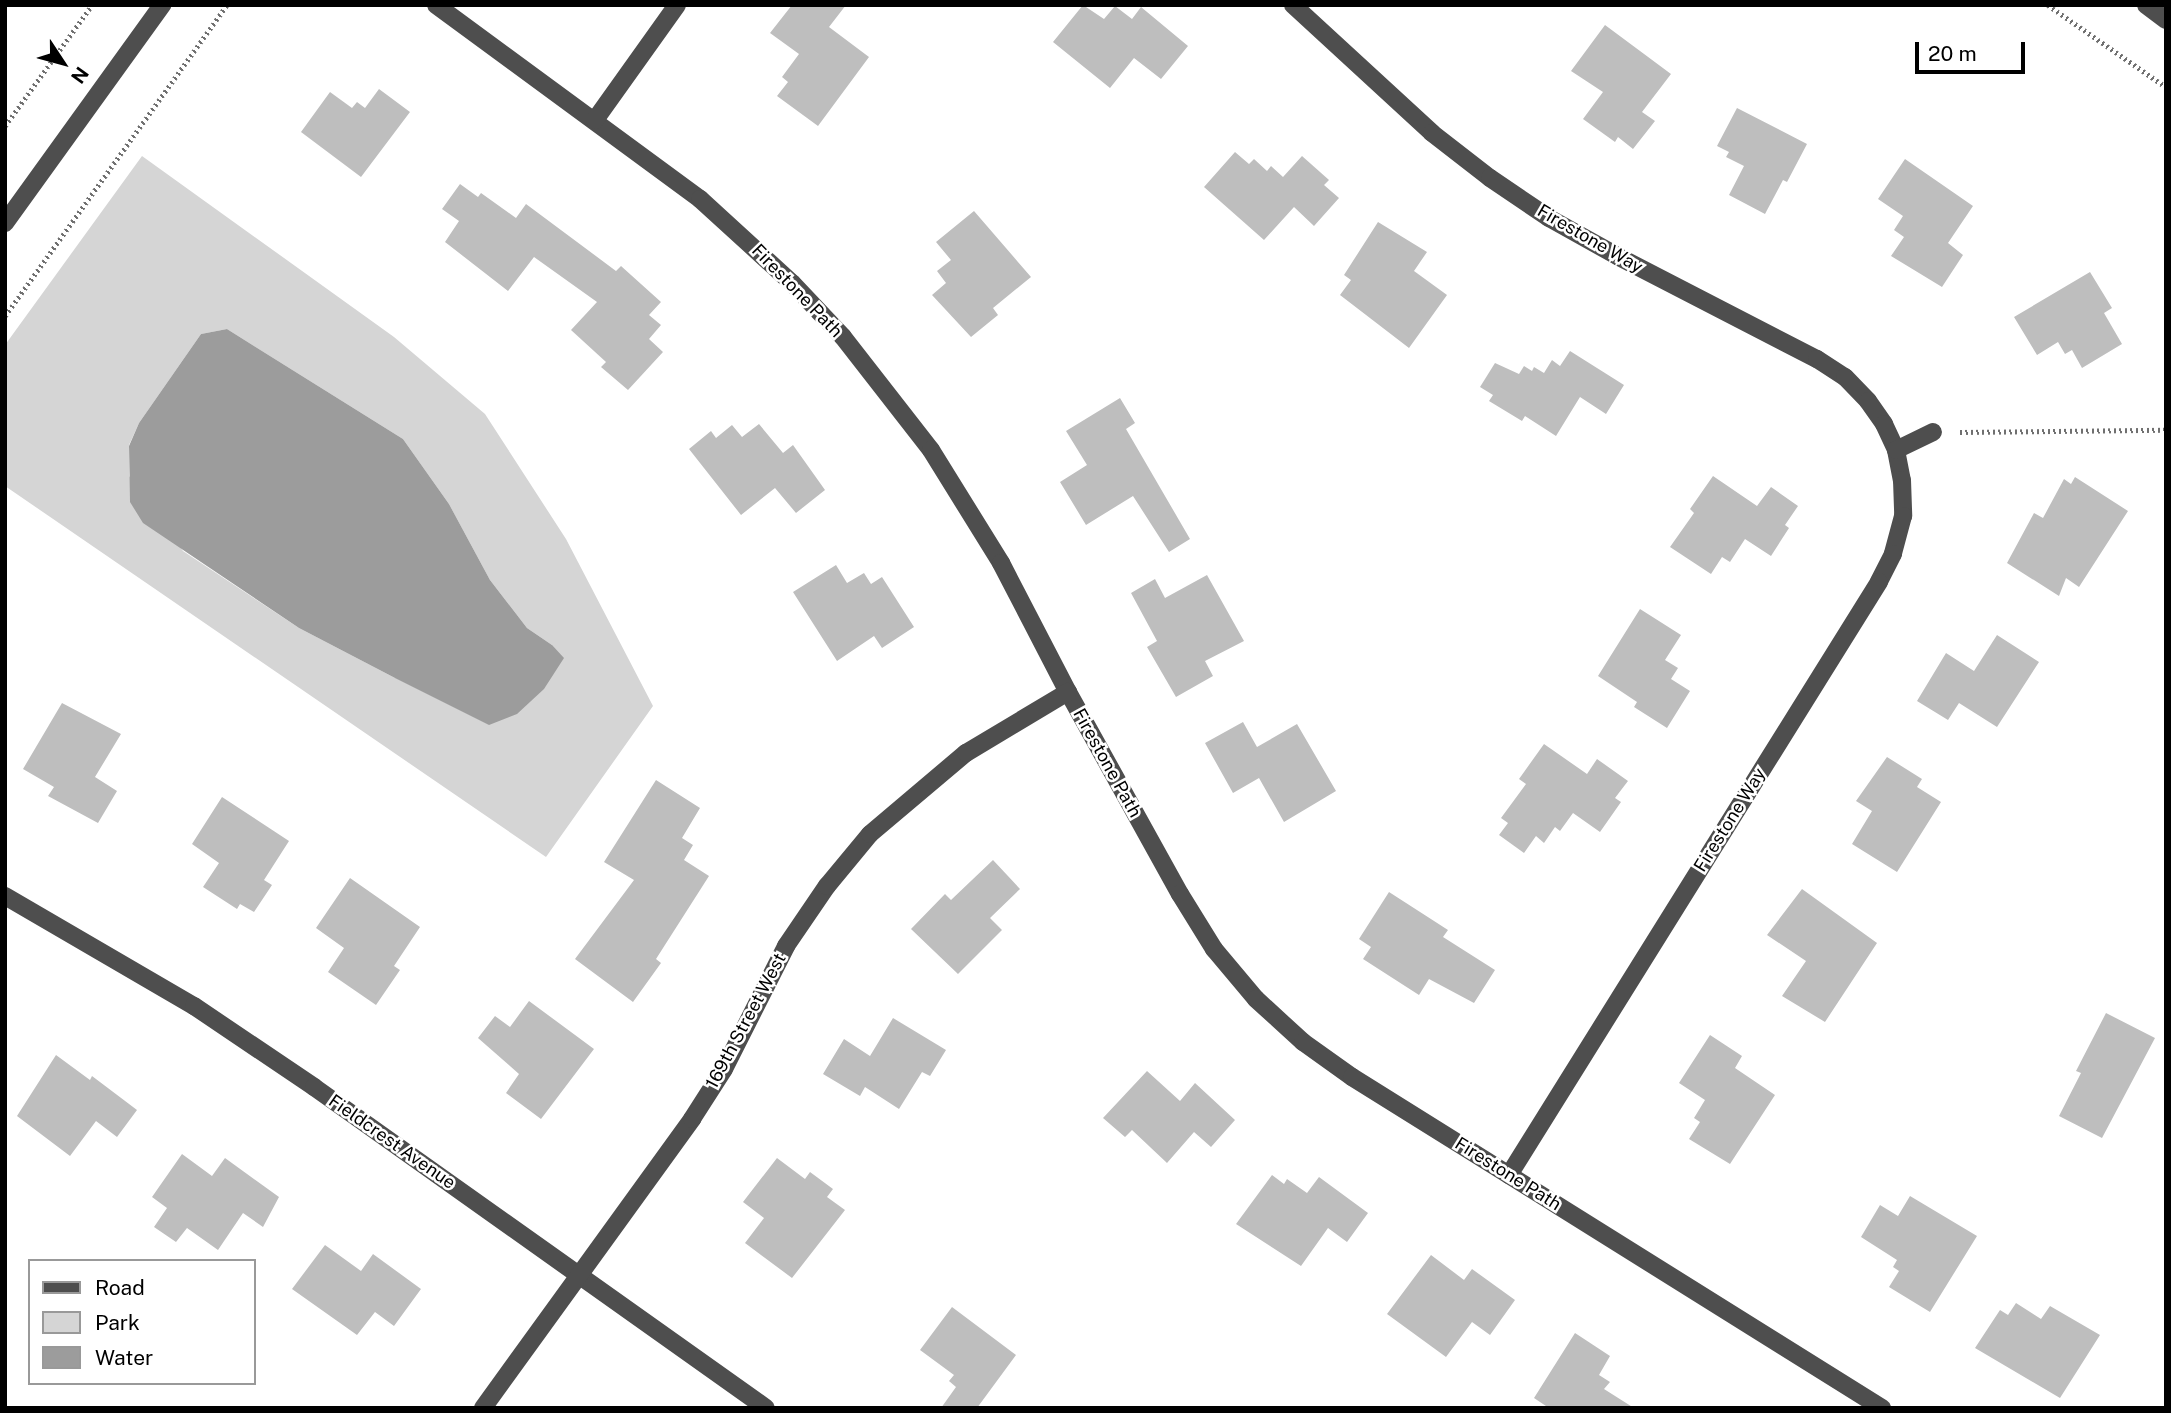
<!DOCTYPE html>
<style>
body{margin:0}
#map{position:relative;width:2171px;height:1413px;overflow:hidden;background:#fff;font-family:"Public Sans",sans-serif}
div>[style]{position:absolute}
[style*='--x']{left:calc(var(--x)*1px);top:calc(var(--y)*1px);width:calc(var(--w)*1px);rotate:calc(var(--a)*1deg)}
.green>*{inset:0;background:#d5d5d5}
.water>*{inset:0;background:#9c9c9c}
.building>*{inset:0;background:#bebebe}
.path>*{height:4.5px;margin-top:-2.25px;transform-origin:0;background:repeating-linear-gradient(90deg,#707070 0 2px,transparent 0 5.5px)}
.minor>*{height:18px;margin:-9px;padding:0 9px;transform-origin:9px;border-radius:9px;background:#4e4e4e}
span{translate:-50% -50%;white-space:nowrap;text-align:center;line-height:1.15;-webkit-text-stroke:5px #fff;paint-order:stroke}
.street-label{font-size:18px;color:#000}
.frame{position:absolute;inset:0;border:7px solid #000;pointer-events:none}
.legend{position:absolute;left:28px;top:1259px;width:228px;height:126px;box-sizing:border-box;background:#fff;border:2px solid #999;margin:0;padding:9px 12px;list-style:none;font-size:21px;color:#000}
.legend li{display:flex;align-items:center;gap:14px;height:35px}
.legend b{width:35px;border:2px solid #999}
.north{position:absolute;left:28px;top:28px;width:70px;height:70px;-webkit-text-stroke:5px #fff;paint-order:stroke;rotate:126deg;font-size:19px;font-weight:700;line-height:28px;text-align:center;color:#000}
.north::after{content:'';display:block;margin:auto;width:24px;height:32px;background:#000;clip-path:polygon(50% 0,100% 100%,50% 72%,0 100%)}
.scale{position:absolute;left:1915px;top:42px;width:110px;height:32px;box-sizing:border-box;border:4px solid #000;border-top:0;padding-left:9px;font-size:21px;line-height:24px;white-space:nowrap;color:#000;-webkit-text-stroke:5px #fff;paint-order:stroke}
</style>
<div id="map">
<div class="green">
<i style="clip-path:polygon(evenodd,142px 156px,394px 337px,485px 414px,566px 539px,653px 706px,546px 857px,5px 486px,5px 345px,142px 156px,227px 329px,403px 439px,449px 504px,490px 580px,527px 628px,552px 645px,395px 678px,299px 628px,183px 551px,129px 476px,129px 445px,139px 423px,201px 334px,227px 329px)"></i>
</div>
<div class="water">
<i style="clip-path:polygon(227px 329px,403px 439px,449px 504px,490px 580px,527px 628px,552px 645px,564px 658px,544px 689px,517px 714px,489px 725px,395px 678px,299px 628px,143px 523px,130px 502px,129px 446px,139px 423px,201px 334px)"></i>
</div>
<div class="building">
<i style="clip-path:polygon(792px 5px,846px 5px,829px 27px,869px 57px,818px 126px,777px 96px,788px 82px,782px 77px,799px 54px,770px 33px)"></i>
<i style="clip-path:polygon(1083px 5px,1104px 19px,1115px 6px,1132px 19px,1141px 7px,1188px 46px,1161px 79px,1134px 58px,1110px 88px,1053px 42px)"></i>
<i style="clip-path:polygon(1605px 25px,1671px 74px,1642px 112px,1655px 121px,1633px 149px,1618px 137px,1615px 142px,1583px 119px,1603px 92px,1571px 71px)"></i>
<i style="clip-path:polygon(379px 89px,410px 112px,361px 177px,301px 132px,330px 92px,352px 108px,357px 102px,365px 108px)"></i>
<i style="clip-path:polygon(1737px 108px,1807px 144px,1787px 182px,1783px 180px,1765px 214px,1729px 195px,1744px 166px,1726px 157px,1729px 152px,1717px 146px)"></i>
<i style="clip-path:polygon(1235px 152px,1249px 164px,1254px 159px,1267px 171px,1271px 166px,1283px 177px,1302px 156px,1329px 180px,1324px 185px,1339px 198px,1314px 226px,1294px 207px,1264px 240px,1204px 187px)"></i>
<i style="clip-path:polygon(1905px 159px,1973px 206px,1948px 243px,1963px 255px,1942px 287px,1891px 256px,1904px 237px,1894px 230px,1903px 216px,1878px 199px)"></i>
<i style="clip-path:polygon(460px 184px,478px 197px,481px 193px,516px 218px,526px 204px,616px 271px,621px 266px,661px 302px,649px 315px,661px 325px,649px 339px,663px 352px,628px 390px,601px 367px,606px 362px,571px 330px,597px 302px,534px 257px,508px 291px,445px 242px,459px 221px,442px 209px)"></i>
<i style="clip-path:polygon(974px 211px,1031px 277px,993px 308px,998px 315px,971px 337px,932px 295px,946px 283px,937px 271px,951px 260px,936px 242px)"></i>
<i style="clip-path:polygon(1378px 222px,1427px 252px,1414px 271px,1447px 295px,1409px 348px,1340px 295px,1351px 280px,1344px 275px)"></i>
<i style="clip-path:polygon(2090px 272px,2112px 308px,2104px 313px,2122px 344px,2082px 368px,2072px 350px,2065px 354px,2058px 342px,2037px 355px,2014px 317px)"></i>
<i style="clip-path:polygon(1570px 351px,1624px 385px,1606px 414px,1580px 397px,1556px 436px,1525px 416px,1522px 421px,1489px 401px,1493px 395px,1480px 387px,1495px 363px,1519px 374px,1524px 366px,1532px 371px,1534px 367px,1544px 373px,1552px 360px,1560px 366px)"></i>
<i style="clip-path:polygon(1120px 398px,1135px 423px,1126px 429px,1190px 539px,1169px 552px,1133px 496px,1086px 525px,1060px 482px,1087px 465px,1066px 431px)"></i>
<i style="clip-path:polygon(759px 424px,783px 453px,793px 445px,825px 490px,796px 513px,775px 488px,741px 515px,689px 449px,711px 431px,716px 438px,732px 425px,742px 437px)"></i>
<i style="clip-path:polygon(1713px 476px,1757px 506px,1771px 487px,1798px 506px,1785px 525px,1789px 528px,1771px 556px,1745px 539px,1730px 562px,1722px 557px,1711px 574px,1670px 547px,1694px 513px,1690px 509px)"></i>
<i style="clip-path:polygon(2075px 477px,2128px 511px,2079px 587px,2066px 578px,2059px 596px,2007px 563px,2034px 513px,2043px 518px,2064px 479px,2071px 484px)"></i>
<i style="clip-path:polygon(836px 565px,847px 583px,864px 573px,871px 584px,882px 577px,914px 627px,882px 648px,874px 636px,837px 661px,793px 592px)"></i>
<i style="clip-path:polygon(1207px 575px,1244px 641px,1205px 661px,1213px 676px,1176px 697px,1147px 647px,1157px 641px,1131px 593px,1155px 579px,1165px 598px)"></i>
<i style="clip-path:polygon(1640px 609px,1681px 635px,1665px 660px,1678px 668px,1671px 679px,1690px 691px,1667px 728px,1634px 707px,1637px 702px,1598px 676px)"></i>
<i style="clip-path:polygon(1997px 635px,2039px 662px,1997px 727px,1959px 703px,1948px 720px,1917px 701px,1946px 653px,1974px 671px)"></i>
<i style="clip-path:polygon(62px 703px,121px 734px,95px 777px,117px 791px,98px 823px,48px 796px,54px 787px,23px 769px)"></i>
<i style="clip-path:polygon(1243px 722px,1257px 747px,1297px 724px,1336px 791px,1284px 822px,1259px 778px,1233px 793px,1205px 743px)"></i>
<i style="clip-path:polygon(1544px 744px,1587px 774px,1597px 759px,1628px 781px,1615px 798px,1621px 802px,1600px 832px,1573px 813px,1560px 831px,1555px 827px,1544px 843px,1536px 836px,1524px 853px,1499px 835px,1508px 823px,1501px 818px,1526px 784px,1519px 779px)"></i>
<i style="clip-path:polygon(1887px 757px,1922px 779px,1917px 787px,1941px 802px,1897px 872px,1852px 844px,1872px 811px,1856px 801px)"></i>
<i style="clip-path:polygon(656px 780px,700px 808px,682px 838px,693px 845px,684px 860px,709px 876px,656px 959px,661px 963px,633px 1002px,575px 959px,634px 880px,604px 862px)"></i>
<i style="clip-path:polygon(222px 797px,289px 841px,264px 880px,272px 885px,254px 912px,240px 904px,237px 909px,203px 887px,219px 863px,192px 844px)"></i>
<i style="clip-path:polygon(993px 860px,1020px 889px,990px 918px,1002px 930px,958px 974px,911px 929px,945px 894px,951px 900px)"></i>
<i style="clip-path:polygon(350px 878px,420px 927px,394px 966px,400px 970px,376px 1005px,328px 972px,344px 948px,316px 928px)"></i>
<i style="clip-path:polygon(1802px 889px,1877px 943px,1825px 1022px,1782px 996px,1806px 961px,1767px 935px)"></i>
<i style="clip-path:polygon(1389px 892px,1448px 930px,1443px 937px,1495px 970px,1474px 1003px,1429px 979px,1419px 995px,1363px 959px,1371px 947px,1359px 939px)"></i>
<i style="clip-path:polygon(529px 1001px,594px 1049px,541px 1119px,506px 1093px,519px 1074px,478px 1038px,495px 1016px,510px 1027px)"></i>
<i style="clip-path:polygon(2106px 1013px,2155px 1038px,2102px 1138px,2059px 1116px,2081px 1073px,2076px 1071px)"></i>
<i style="clip-path:polygon(893px 1018px,946px 1050px,930px 1076px,922px 1072px,899px 1109px,865px 1087px,860px 1096px,823px 1074px,844px 1039px,870px 1056px)"></i>
<i style="clip-path:polygon(1710px 1035px,1742px 1056px,1735px 1068px,1775px 1095px,1730px 1164px,1689px 1139px,1700px 1122px,1694px 1118px,1705px 1100px,1679px 1083px)"></i>
<i style="clip-path:polygon(56px 1055px,90px 1080px,92px 1076px,137px 1110px,117px 1137px,96px 1121px,70px 1156px,17px 1116px)"></i>
<i style="clip-path:polygon(1147px 1071px,1180px 1101px,1195px 1083px,1235px 1120px,1211px 1147px,1194px 1132px,1167px 1163px,1132px 1130px,1125px 1137px,1103px 1118px)"></i>
<i style="clip-path:polygon(182px 1154px,212px 1176px,225px 1158px,279px 1197px,263px 1227px,243px 1213px,218px 1250px,187px 1228px,176px 1242px,154px 1227px,167px 1208px,152px 1197px)"></i>
<i style="clip-path:polygon(777px 1158px,805px 1179px,810px 1172px,833px 1189px,827px 1197px,845px 1210px,792px 1278px,745px 1243px,764px 1218px,743px 1202px)"></i>
<i style="clip-path:polygon(1272px 1175px,1284px 1184px,1287px 1179px,1307px 1193px,1319px 1177px,1368px 1213px,1347px 1242px,1328px 1228px,1301px 1266px,1236px 1224px)"></i>
<i style="clip-path:polygon(1910px 1196px,1977px 1236px,1930px 1312px,1889px 1287px,1899px 1271px,1893px 1267px,1897px 1260px,1861px 1237px,1880px 1205px,1898px 1216px)"></i>
<i style="clip-path:polygon(325px 1245px,361px 1271px,373px 1254px,421px 1289px,394px 1326px,375px 1312px,357px 1335px,292px 1289px)"></i>
<i style="clip-path:polygon(1431px 1255px,1464px 1280px,1472px 1269px,1515px 1300px,1490px 1335px,1472px 1322px,1446px 1357px,1387px 1314px)"></i>
<i style="clip-path:polygon(2016px 1303px,2041px 1319px,2050px 1306px,2100px 1335px,2060px 1398px,1975px 1348px,2000px 1310px,2008px 1315px)"></i>
<i style="clip-path:polygon(952px 1307px,1016px 1355px,977px 1408px,941px 1408px,956px 1387px,949px 1381px,954px 1375px,920px 1350px)"></i>
<i style="clip-path:polygon(1575px 1333px,1610px 1356px,1599px 1375px,1610px 1382px,1604px 1389px,1634px 1408px,1549px 1408px,1534px 1398px)"></i>
</div>
<div class="path">
<i style="--x:2048;--y:5;--w:144;--a:34.8"></i>
<i style="--x:5;--y:126;--w:149;--a:-54.3"></i>
<i style="--x:5;--y:316;--w:382;--a:-54.5"></i>
<i style="--x:1960;--y:432;--w:206;--a:-0.6"></i>
</div>
<div class="minor">
<i style="--x:436;--y:5;--w:328;--a:36.3"></i>
<i style="--x:700;--y:199;--w:125;--a:42.4"></i>
<i style="--x:792;--y:283;--w:74;--a:46.6"></i>
<i style="--x:843;--y:337;--w:143;--a:52.1"></i>
<i style="--x:931;--y:450;--w:133;--a:58.2"></i>
<i style="--x:1001;--y:563;--w:145;--a:62.6"></i>
<i style="--x:1068;--y:692;--w:231;--a:61"></i>
<i style="--x:1180;--y:894;--w:65;--a:58.3"></i>
<i style="--x:1214;--y:949;--w:65;--a:50"></i>
<i style="--x:1256;--y:999;--w:64;--a:42.5"></i>
<i style="--x:1303;--y:1042;--w:60;--a:35.5"></i>
<i style="--x:1352;--y:1077;--w:625;--a:31.99"></i>
<i style="--x:1293;--y:5;--w:189;--a:42.6"></i>
<i style="--x:1432;--y:133;--w:73;--a:37.8"></i>
<i style="--x:1490;--y:178;--w:71;--a:34.1"></i>
<i style="--x:1549;--y:218;--w:80;--a:29.1"></i>
<i style="--x:1619;--y:257;--w:223;--a:27.3"></i>
<i style="--x:1817;--y:359;--w:33;--a:33"></i>
<i style="--x:1845;--y:377;--w:33;--a:46"></i>
<i style="--x:1868;--y:401;--w:28;--a:55"></i>
<i style="--x:1884;--y:424;--w:29;--a:65"></i>
<i style="--x:1896;--y:450;--w:31;--a:79"></i>
<i style="--x:1902;--y:480;--w:36;--a:88"></i>
<i style="--x:1903;--y:516;--w:39;--a:105"></i>
<i style="--x:1893;--y:554;--w:31;--a:117"></i>
<i style="--x:1879;--y:582;--w:699;--a:121.96"></i>
<i style="--x:2146;--y:5;--w:25;--a:37"></i>
<i style="--x:595;--y:120;--w:141;--a:-54.5"></i>
<i style="--x:5;--y:223;--w:269;--a:-54.2"></i>
<i style="--x:1896;--y:450;--w:41;--a:-25.9"></i>
<i style="--x:5;--y:896;--w:219;--a:30.2"></i>
<i style="--x:194;--y:1006;--w:145;--a:34"></i>
<i style="--x:314;--y:1087;--w:554;--a:35.38"></i>
<i style="--x:483;--y:1408;--w:357;--a:-54.1"></i>
<i style="--x:692;--y:1119;--w:59;--a:-57.4"></i>
<i style="--x:724;--y:1069;--w:138;--a:-63.2"></i>
<i style="--x:786;--y:946;--w:73;--a:-55.7"></i>
<i style="--x:827;--y:886;--w:67;--a:-50.4"></i>
<i style="--x:870;--y:834;--w:126;--a:-40.2"></i>
<i style="--x:966;--y:753;--w:119;--a:-30.9"></i>
</div>
<div class="street-label">
<span style="left:1590px;top:239px;rotate:30deg">Firestone Way</span>
<span style="left:797px;top:291px;rotate:46deg">Firestone Path</span>
<span style="left:1107px;top:763px;rotate:61deg">Firestone Path</span>
<span style="left:1730px;top:820px;rotate:-58deg">Firestone Way</span>
<span style="left:746px;top:1021px;rotate:-62deg">169th Street West</span>
<span style="left:392px;top:1142px;rotate:35deg">Fieldcrest Avenue</span>
<span style="left:1508px;top:1174px;rotate:32deg">Firestone Path</span>
</div>
<div class="frame"></div>
<ul class="legend">
<li><b style="height:9px;background:#4e4e4e"></b>Road</li>
<li><b style="height:19px;background:#d5d5d5"></b>Park</li>
<li><b style="height:19px;background:#9c9c9c"></b>Water</li>
</ul>
<div class="north">N</div>
<div class="scale">20 m</div>
</div>
